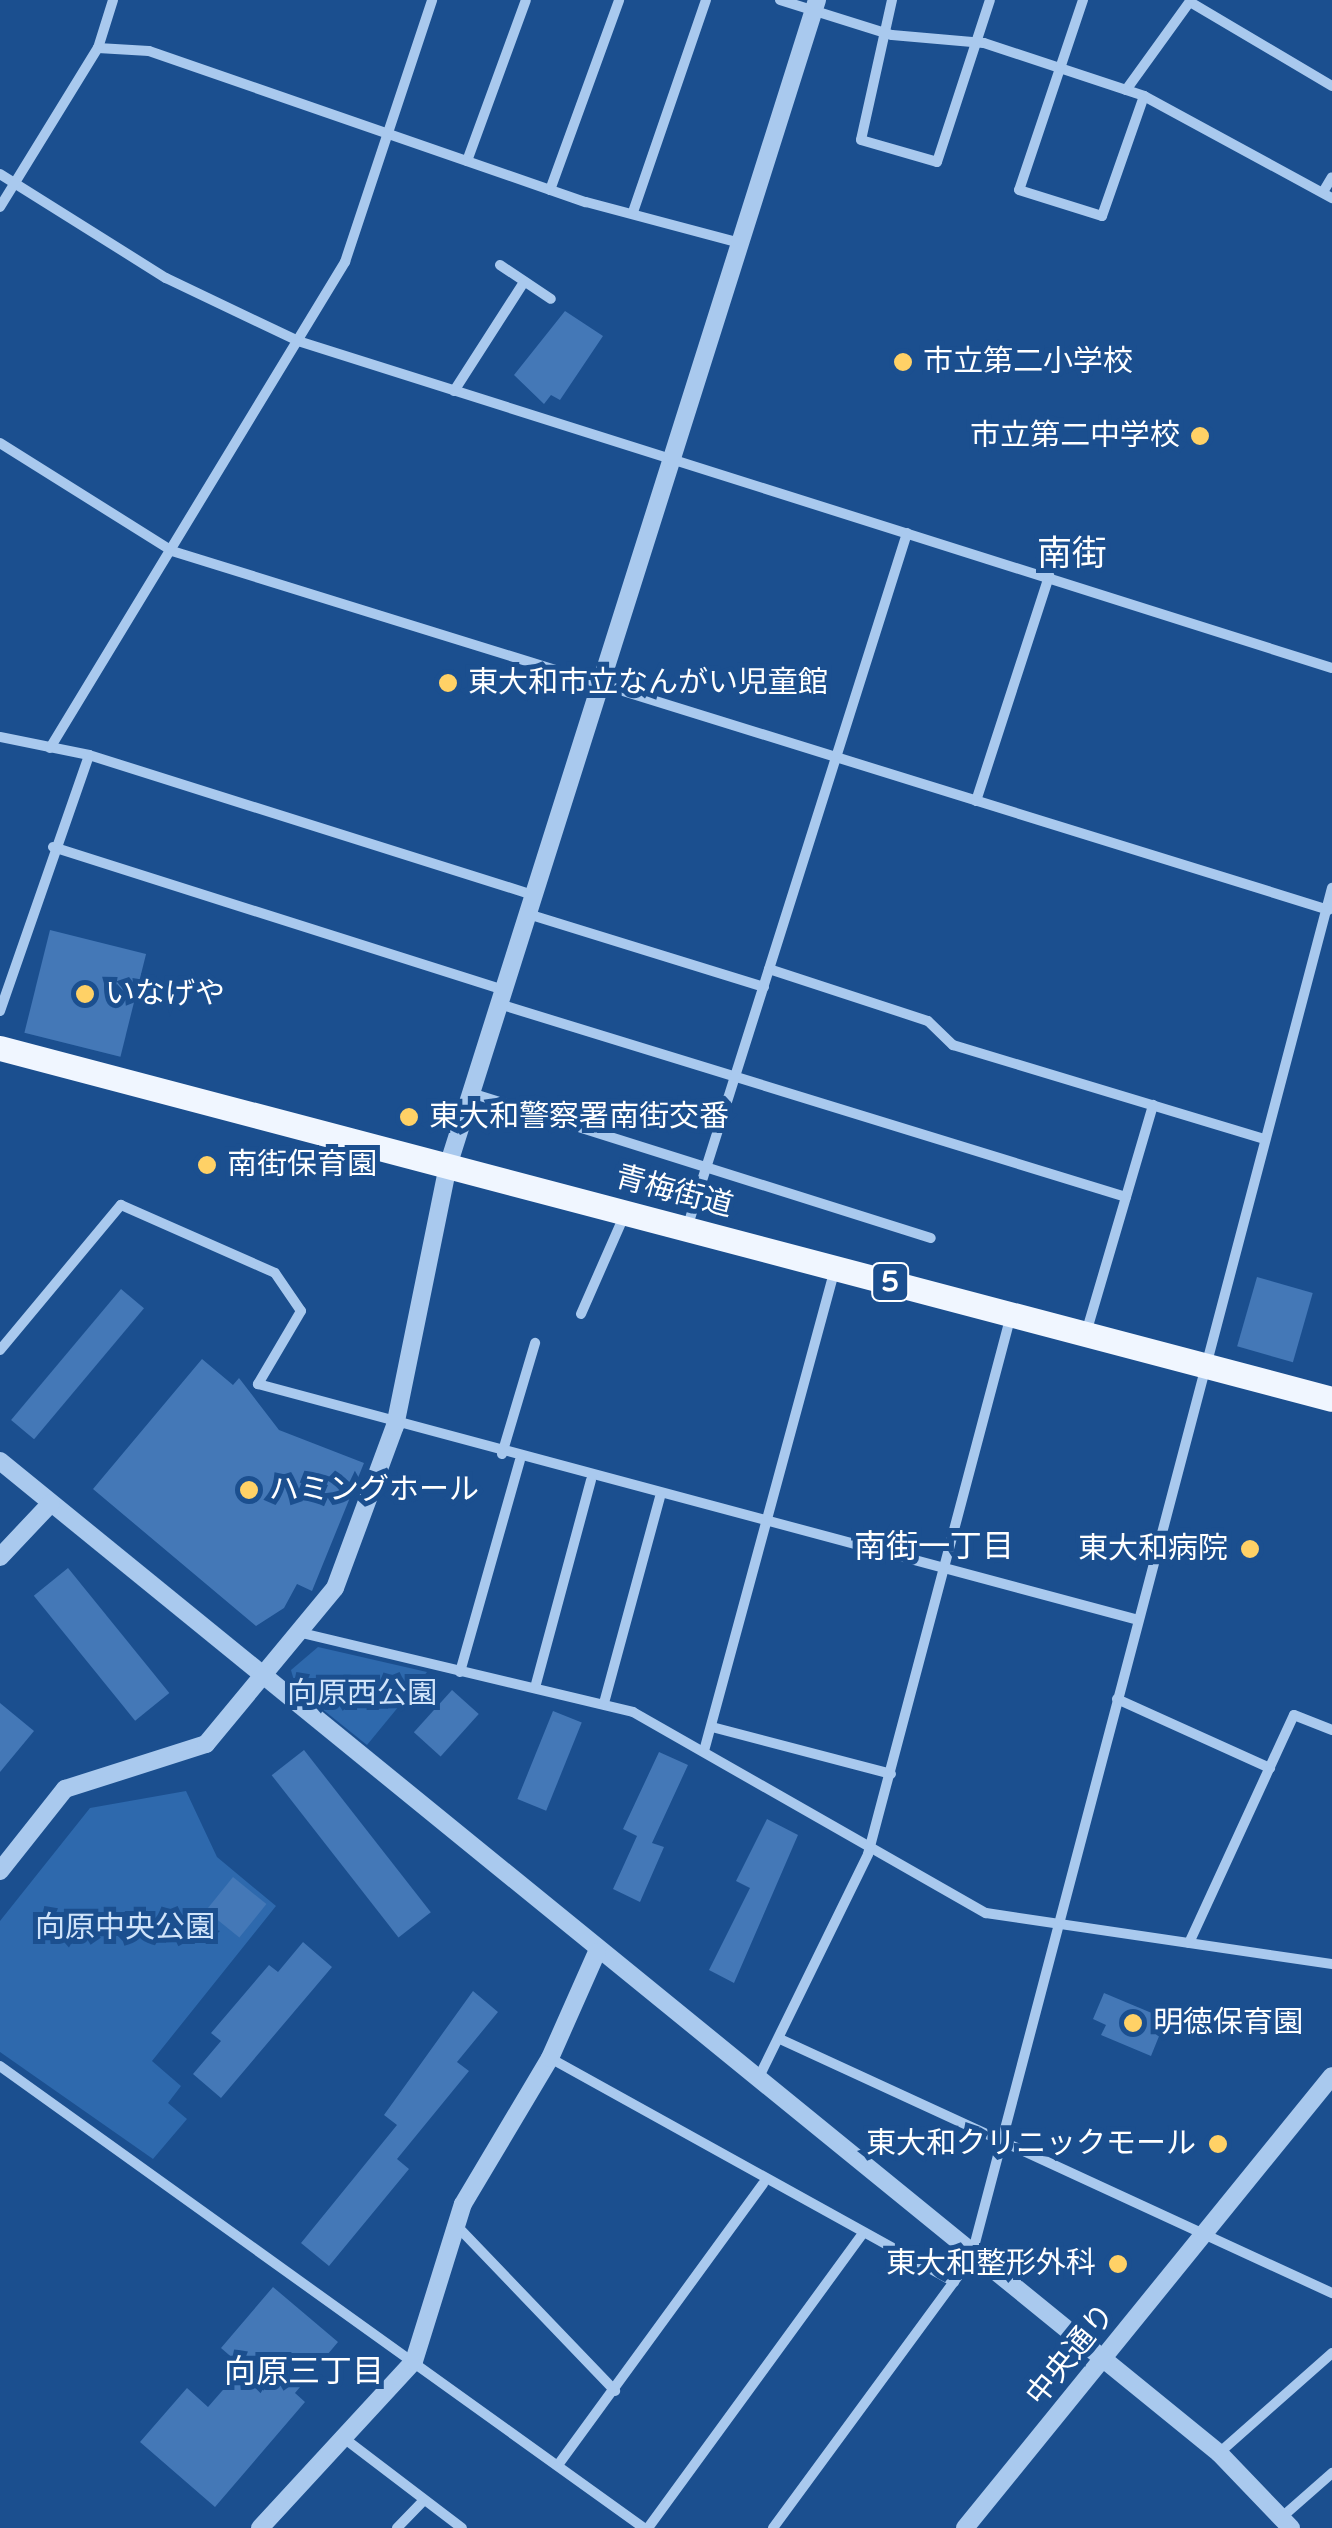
<!DOCTYPE html>
<meta charset="utf-8">
<style>
body{margin:0}
#map{position:relative;width:1332px;height:2528px;overflow:hidden;background:#1b4f8f;font-family:"Varela Round","Noto Sans JP",sans-serif}
div>[style]{position:absolute}
[style*='--x']{left:calc(var(--x)*1px);top:calc(var(--y)*1px);width:calc(var(--w)*1px);rotate:calc(var(--a)*1deg)}
.green>*{inset:0;background:#2e69ad}
.building>*{inset:0;background:#4478b7;transform-origin:0 0}
.minor>*{height:10px;margin:-5px;padding:0 5px;transform-origin:5px;border-radius:5px;background:#a9c9ee}
.tertiary>*{height:18px;margin:-9px;padding:0 9px;transform-origin:9px;border-radius:9px;background:#a9c9ee}
.primary>*{height:25px;margin:-12.5px;padding:0 12.5px;transform-origin:12.5px;border-radius:12.5px;background:#f0f6ff}
.dots>*{width:28px;height:28px;translate:-50% -50%;box-sizing:border-box;border:5px solid #1b4f8f;border-radius:50%}
span{translate:-50% -50%;white-space:nowrap;text-align:center;line-height:1.15;-webkit-text-stroke:10px #1b4f8f;paint-order:stroke}
.shield-label span{padding:2px 8px;background:#1b4f8f;border:2px solid;border-radius:8px;-webkit-text-stroke-width:0}
.shield-label{font-size:28px;color:#fff;font-weight:700}
.poi-label{font-size:30px;color:#fff}
.left{translate:0 -50%;text-align:left}
.right{translate:-100% -50%;text-align:right}
.street-label{font-size:30px;color:#fff}
.park-label{font-size:30px;color:#cfe3fa}
.neighbourhood-label{font-size:32px;color:#fff}
.quarter-label{font-size:35px;color:#fff}
</style>
<div id="map">
<div class="green">
<i style="clip-path:polygon(318px 1647px,427px 1672px,367px 1745px,296px 1688px,291px 1670px)"></i>
<i style="clip-path:polygon(186px 1791px,217px 1857px,276px 1906px,152px 2061px,181px 2086px,168px 2103px,187px 2119px,153px 2159px,0 2052px,0 1921px,90px 1808px)"></i>
</div>
<div class="building">
<i style="clip-path:polygon(565px 311px,603px 336px,560px 400px,551px 395px,544px 404px,514px 375px)"></i>
<i style="left:50px;top:930px;width:99px;height:106px;rotate:14deg"></i>
<i style="left:1257px;top:1277px;width:58px;height:72px;rotate:16deg"></i>
<i style="left:121px;top:1289px;width:30px;height:171px;rotate:40deg"></i>
<i style="clip-path:polygon(202px 1359px,233px 1385px,239px 1378px,279px 1430px,364px 1463px,312px 1591px,297px 1584px,284px 1608px,256px 1626px,93px 1489px)"></i>
<i style="left:68px;top:1568px;width:161px;height:44px;rotate:51deg"></i>
<i style="left:452px;top:1690px;width:36px;height:57px;rotate:42deg"></i>
<i style="clip-path:polygon(0 1703px,34px 1731px,0 1772px)"></i>
<i style="left:553px;top:1711px;width:31px;height:95px;rotate:22deg"></i>
<i style="left:304px;top:1750px;width:206px;height:41px;rotate:52deg"></i>
<i style="clip-path:polygon(659px 1752px,688px 1765px,652px 1843px,664px 1847px,640px 1902px,613px 1889px,637px 1836px,623px 1829px)"></i>
<i style="clip-path:polygon(767px 1819px,798px 1835px,734px 1983px,709px 1970px,750px 1888px,736px 1881px)"></i>
<i style="left:233px;top:1877px;width:43px;height:43px;rotate:39deg"></i>
<i style="clip-path:polygon(303px 1942px,332px 1967px,221px 2098px,193px 2074px,221px 2041px,211px 2033px,269px 1965px,278px 1972px)"></i>
<i style="clip-path:polygon(473px 1991px,498px 2012px,457px 2062px,469px 2071px,397px 2159px,409px 2169px,329px 2266px,301px 2243px,397px 2125px,384px 2115px)"></i>
<i style="clip-path:polygon(1104px 1993px,1166px 2019px,1151px 2056px,1101px 2035px,1106px 2025px,1093px 2019px)"></i>
<i style="clip-path:polygon(273px 2287px,338px 2342px,295px 2393px,305px 2402px,215px 2507px,140px 2442px,187px 2388px,208px 2407px,243px 2367px,221px 2348px)"></i>
</div>
<div class="minor">
<i style="--x:780;--y:0;--w:117;--a:17.4"></i>
<i style="--x:892;--y:35;--w:92;--a:5"></i>
<i style="--x:984;--y:43;--w:169;--a:18.3"></i>
<i style="--x:1144;--y:96;--w:214;--a:28.5"></i>
<i style="--x:892;--y:0;--w:143;--a:102.5"></i>
<i style="--x:861;--y:140;--w:79;--a:16.1"></i>
<i style="--x:937;--y:162;--w:170;--a:-71.9"></i>
<i style="--x:1083;--y:0;--w:200;--a:108.6"></i>
<i style="--x:1019;--y:190;--w:87;--a:17.4"></i>
<i style="--x:1102;--y:216;--w:127;--a:-70.7"></i>
<i style="--x:1190;--y:2;--w:165;--a:30.6"></i>
<i style="--x:98;--y:48;--w:51;--a:3.4"></i>
<i style="--x:149;--y:51;--w:462;--a:19.1"></i>
<i style="--x:586;--y:202;--w:159;--a:14.9"></i>
<i style="--x:1126;--y:90;--w:111;--a:-54.2"></i>
<i style="--x:467;--y:161;--w:171;--a:-69.9"></i>
<i style="--x:0;--y:174;--w:196;--a:32.1"></i>
<i style="--x:166;--y:278;--w:146;--a:25.5"></i>
<i style="--x:298;--y:341;--w:1084;--a:17.55"></i>
<i style="--x:550;--y:190;--w:202;--a:-70"></i>
<i style="--x:1323;--y:192;--w:17;--a:-59"></i>
<i style="--x:0;--y:207;--w:187;--a:-58.4"></i>
<i style="--x:98;--y:48;--w:50;--a:-72.6"></i>
<i style="--x:633;--y:212;--w:224;--a:-71"></i>
<i style="--x:500;--y:265;--w:61;--a:33.7"></i>
<i style="--x:454;--y:391;--w:130;--a:-57.3"></i>
<i style="--x:0;--y:443;--w:203;--a:32.1"></i>
<i style="--x:172;--y:551;--w:1211;--a:17.24"></i>
<i style="--x:0;--y:737;--w:91;--a:11.4"></i>
<i style="--x:89;--y:755;--w:467;--a:17.5"></i>
<i style="--x:50;--y:748;--w:569;--a:-58.74"></i>
<i style="--x:345;--y:262;--w:276;--a:-71.6"></i>
<i style="--x:976;--y:801;--w:237;--a:-72"></i>
<i style="--x:53;--y:847;--w:473;--a:17.6"></i>
<i style="--x:528;--y:914;--w:247;--a:17.2"></i>
<i style="--x:769;--y:969;--w:167;--a:18.1"></i>
<i style="--x:928;--y:1021;--w:35;--a:44"></i>
<i style="--x:953;--y:1045;--w:326;--a:16.8"></i>
<i style="--x:499;--y:1004;--w:656;--a:17.11"></i>
<i style="--x:0;--y:1011;--w:271;--a:-70.8"></i>
<i style="--x:471;--y:1093;--w:482;--a:17.5"></i>
<i style="--x:687;--y:1228;--w:729;--a:-72.43"></i>
<i style="--x:581;--y:1314;--w:109;--a:-66.3"></i>
<i style="--x:1086;--y:1333;--w:238;--a:-73.6"></i>
<i style="--x:0;--y:1350;--w:189;--a:-50.2"></i>
<i style="--x:121;--y:1205;--w:168;--a:23.8"></i>
<i style="--x:275;--y:1273;--w:46;--a:55.6"></i>
<i style="--x:301;--y:1311;--w:85;--a:120.5"></i>
<i style="--x:258;--y:1384;--w:911;--a:15.01"></i>
<i style="--x:502;--y:1454;--w:116;--a:-73.4"></i>
<i style="--x:306;--y:1634;--w:336;--a:13.4"></i>
<i style="--x:633;--y:1712;--w:406;--a:29.7"></i>
<i style="--x:986;--y:1913;--w:350;--a:8.4"></i>
<i style="--x:460;--y:1672;--w:220;--a:-74.2"></i>
<i style="--x:536;--y:1684;--w:211;--a:-74.9"></i>
<i style="--x:1117;--y:1699;--w:168;--a:24.3"></i>
<i style="--x:604;--y:1703;--w:213;--a:-74.8"></i>
<i style="--x:712;--y:1727;--w:185;--a:14.7"></i>
<i style="--x:704;--y:1751;--w:499;--a:-74.8"></i>
<i style="--x:1189;--y:1943;--w:251;--a:-65.3"></i>
<i style="--x:1294;--y:1715;--w:41;--a:21.5"></i>
<i style="--x:780;--y:2039;--w:608;--a:24.71"></i>
<i style="--x:550;--y:2058;--w:462;--a:29"></i>
<i style="--x:0;--y:2066;--w:793;--a:35.66"></i>
<i style="--x:758;--y:2079;--w:250;--a:-63.9"></i>
<i style="--x:868;--y:1854;--w:558;--a:-75.14"></i>
<i style="--x:456;--y:2225;--w:230;--a:46.2"></i>
<i style="--x:345;--y:2439;--w:147;--a:37.3"></i>
<i style="--x:1219;--y:2453;--w:151;--a:-41.5"></i>
<i style="--x:558;--y:2465;--w:348;--a:-53.9"></i>
<i style="--x:1282;--y:2517;--w:67;--a:-41.3"></i>
<i style="--x:397;--y:2528;--w:39;--a:-46"></i>
<i style="--x:648;--y:2528;--w:365;--a:-53.9"></i>
<i style="--x:773;--y:2528;--w:335;--a:-53.7"></i>
<i style="--x:971;--y:2258;--w:1417;--a:-75.24"></i>
</div>
<div class="tertiary">
<i style="--x:0;--y:1461;--w:1572;--a:39.14"></i>
<i style="--x:1219;--y:2453;--w:104;--a:46.2"></i>
<i style="--x:0;--y:1557;--w:74;--a:-46.6"></i>
<i style="--x:0;--y:1871;--w:105;--a:-51.6"></i>
<i style="--x:65;--y:1789;--w:148;--a:-17.7"></i>
<i style="--x:206;--y:1744;--w:202;--a:-50.4"></i>
<i style="--x:335;--y:1588;--w:173;--a:-69.7"></i>
<i style="--x:395;--y:1426;--w:265;--a:-78.5"></i>
<i style="--x:448;--y:1166;--w:1223;--a:-72.44"></i>
<i style="--x:260;--y:2528;--w:227;--a:-47.3"></i>
<i style="--x:414;--y:2361;--w:164;--a:-72.7"></i>
<i style="--x:463;--y:2204;--w:170;--a:-59.2"></i>
<i style="--x:550;--y:2058;--w:116;--a:-66.1"></i>
<i style="--x:965;--y:2528;--w:582;--a:-50.93"></i>
</div>
<div class="primary">
<i style="--x:0;--y:1048;--w:1377;--a:14.76"></i>
</div>
<div class="dots">
<i style="left:903px;top:362px;background:#ffd166"></i>
<i style="left:1200px;top:436px;background:#ffd166"></i>
<i style="left:448px;top:683px;background:#ffd166"></i>
<i style="left:85px;top:994px;background:#ffd166"></i>
<i style="left:409px;top:1117px;background:#ffd166"></i>
<i style="left:207px;top:1165px;background:#ffd166"></i>
<i style="left:249px;top:1490px;background:#ffd166"></i>
<i style="left:1250px;top:1549px;background:#ffd166"></i>
<i style="left:1133px;top:2023px;background:#ffd166"></i>
<i style="left:1218px;top:2144px;background:#ffd166"></i>
<i style="left:1118px;top:2264px;background:#ffd166"></i>
</div>
<div class="shield-label">
<span style="left:890px;top:1282px">5</span>
</div>
<div class="poi-label">
<span class="left" style="left:923px;top:362px">市立第二小学校</span>
<span class="right" style="left:1180px;top:436px">市立第二中学校</span>
<span class="left" style="left:468px;top:683px">東大和市立なんがい児童館</span>
<span class="left" style="left:105px;top:994px">いなげや</span>
<span class="left" style="left:429px;top:1117px">東大和警察署南街交番</span>
<span class="left" style="left:227px;top:1165px">南街保育園</span>
<span class="left" style="left:269px;top:1490px">ハミングホール</span>
<span class="right" style="left:1228px;top:1549px">東大和病院</span>
<span class="left" style="left:1153px;top:2023px">明徳保育園</span>
<span class="right" style="left:1196px;top:2144px">東大和クリニックモール</span>
<span class="right" style="left:1096px;top:2264px">東大和整形外科</span>
</div>
<div class="street-label">
<span style="left:674px;top:1192px;rotate:15deg">青梅街道</span>
<span style="left:1071px;top:2355px;rotate:-51deg">中央通り</span>
</div>
<div class="park-label">
<span style="left:362px;top:1694px">向原西公園</span>
<span style="left:125px;top:1928px">向原中央公園</span>
</div>
<div class="neighbourhood-label">
<span style="left:934px;top:1547px">南街一丁目</span>
<span style="left:304px;top:2372px">向原三丁目</span>
</div>
<div class="quarter-label">
<span style="left:1072px;top:554px">南街</span>
</div>
</div>
